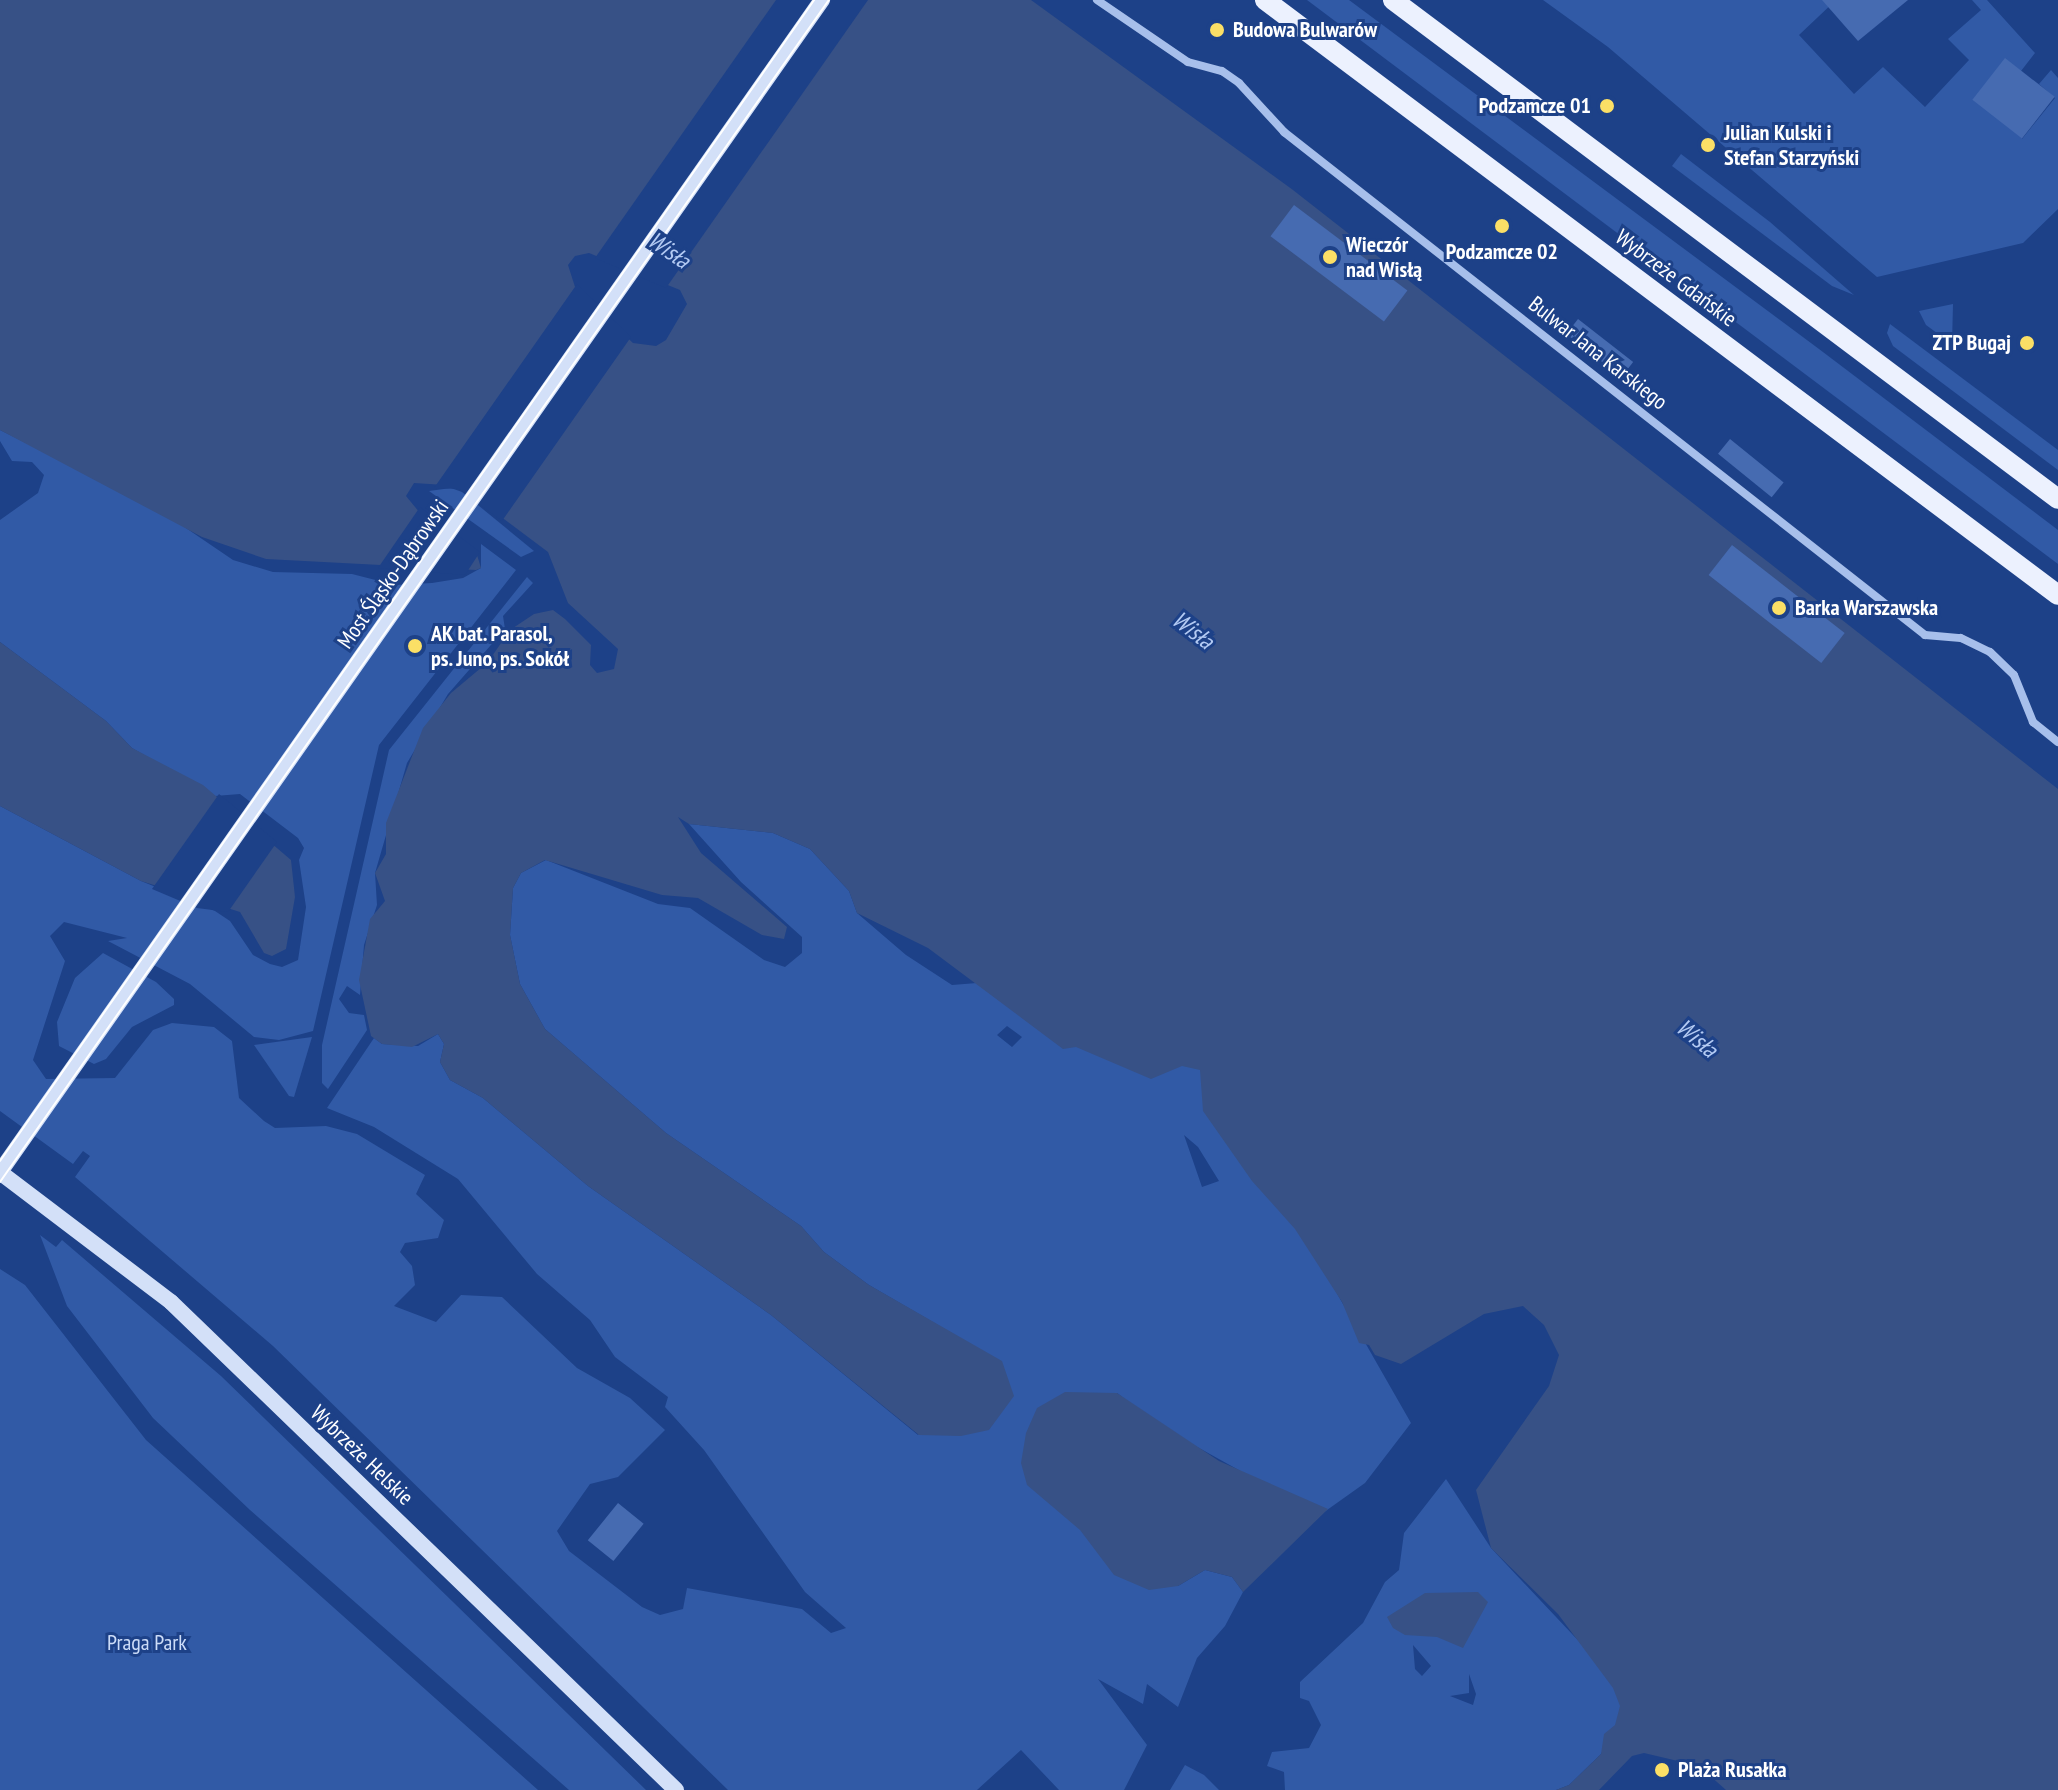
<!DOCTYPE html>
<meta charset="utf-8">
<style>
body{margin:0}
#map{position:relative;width:2058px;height:1790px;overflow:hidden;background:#1d4188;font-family:"PT Sans Narrow",sans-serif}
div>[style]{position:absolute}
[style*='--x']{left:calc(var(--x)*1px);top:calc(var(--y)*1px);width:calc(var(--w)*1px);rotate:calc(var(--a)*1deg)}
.green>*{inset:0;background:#315aa6}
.water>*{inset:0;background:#375186}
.pier>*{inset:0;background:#1d4188}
.building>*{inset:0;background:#466bb1;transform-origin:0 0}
.street>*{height:8px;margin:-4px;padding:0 4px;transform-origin:4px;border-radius:4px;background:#a7bfeb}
.secondary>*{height:16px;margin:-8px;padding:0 8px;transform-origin:8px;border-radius:8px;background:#d3e0f8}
.primary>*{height:20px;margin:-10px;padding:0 10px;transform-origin:10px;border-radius:10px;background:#ecf1fe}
.tram>*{height:2px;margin:-1px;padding:0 1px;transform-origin:1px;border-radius:1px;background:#fff}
.dots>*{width:22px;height:22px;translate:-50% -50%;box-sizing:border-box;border:4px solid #1d4188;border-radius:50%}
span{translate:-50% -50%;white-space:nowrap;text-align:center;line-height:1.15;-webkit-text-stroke:6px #1d4188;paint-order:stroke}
.poi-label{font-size:22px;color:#fff;font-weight:700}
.left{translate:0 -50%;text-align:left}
.right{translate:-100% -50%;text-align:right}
.street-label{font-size:22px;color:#fff}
.park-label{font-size:22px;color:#ccdcf8}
.water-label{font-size:24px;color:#b3caf3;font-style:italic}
</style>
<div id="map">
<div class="green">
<i style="clip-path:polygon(1307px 0,1349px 0,1819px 349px,2058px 530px,2058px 564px)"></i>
<i style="clip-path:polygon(1543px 0,1836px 0,1799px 35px,1854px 94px,1883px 67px,1925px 107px,1969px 60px,1948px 39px,1981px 10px,1972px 0,1987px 0,2035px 53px,2021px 71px,2022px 139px,2055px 98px,2039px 84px,2051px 70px,2058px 78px,2058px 209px,2023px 243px,1877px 277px,1608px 47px)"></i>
<i style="clip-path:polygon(1681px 154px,1770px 222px,1854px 295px,1832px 286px,1672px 166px)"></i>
<i style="clip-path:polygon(1953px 304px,1952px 344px,1926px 325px,1919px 311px)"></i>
<i style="clip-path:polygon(1890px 324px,2058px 450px,2058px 470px,1893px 346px,1887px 333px)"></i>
<i style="clip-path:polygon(evenodd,0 430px,155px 507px,233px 560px,273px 572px,352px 574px,395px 585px,432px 583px,463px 578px,481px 568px,481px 544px,516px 570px,379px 745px,313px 1031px,279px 1040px,254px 1037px,190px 984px,108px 941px,127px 938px,64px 922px,50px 936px,65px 961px,33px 1060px,46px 1079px,115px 1078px,153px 1030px,172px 1023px,214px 1027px,232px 1041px,239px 1098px,264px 1121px,275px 1128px,326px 1126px,357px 1134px,425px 1175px,416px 1194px,444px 1220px,438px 1238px,405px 1243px,400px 1252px,412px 1266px,415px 1285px,394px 1306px,436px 1322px,461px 1295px,502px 1297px,577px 1368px,630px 1398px,665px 1430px,618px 1477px,590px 1484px,557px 1531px,569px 1551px,642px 1607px,660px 1615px,683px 1609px,687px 1588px,802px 1609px,831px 1633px,846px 1628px,805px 1592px,704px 1450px,665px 1407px,668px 1397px,615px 1357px,590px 1320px,537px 1274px,458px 1179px,374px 1127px,327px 1108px,374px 1038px,382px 1044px,418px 1046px,438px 1034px,444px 1044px,440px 1062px,450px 1080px,483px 1098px,588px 1186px,771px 1315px,918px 1435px,986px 1353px,869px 1285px,824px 1252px,801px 1226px,666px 1133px,545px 1029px,520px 984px,510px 935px,513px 888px,521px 873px,546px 860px,658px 904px,690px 908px,764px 960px,785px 967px,802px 953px,802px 937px,741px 882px,689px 824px,773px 833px,810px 849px,849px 891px,857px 913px,906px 955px,952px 985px,977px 983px,1000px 1001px,1195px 1045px,1411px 1423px,1365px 1483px,1320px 1515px,1163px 1428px,1117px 1393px,1091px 1395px,1178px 1586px,1205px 1570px,1232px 1577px,1243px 1592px,1225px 1626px,1197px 1658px,1178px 1707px,1147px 1684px,1143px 1704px,1098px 1679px,1147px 1745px,1124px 1790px,1059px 1790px,1021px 1750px,977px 1790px,728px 1790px,273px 1346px,75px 1177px,90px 1156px,83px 1151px,73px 1164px,0 1111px,0 806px,141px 881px,215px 911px,230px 921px,253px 955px,270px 964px,282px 967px,298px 960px,306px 907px,299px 860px,304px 848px,298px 838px,240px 794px,215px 796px,132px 748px,106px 721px,0 642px,0 520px,38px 493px,44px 475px,32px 462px,12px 461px,0 441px,0 430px,1007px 1026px,1022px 1037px,1012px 1047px,997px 1035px,1007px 1026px,0 430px,1184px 1135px,1198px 1147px,1219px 1181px,1202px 1187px,1184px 1135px)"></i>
<i style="clip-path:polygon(451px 488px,462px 492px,534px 551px,521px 557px,429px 491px)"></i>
<i style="clip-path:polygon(527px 577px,533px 583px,503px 616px,505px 629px,448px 694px,407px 763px,375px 873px,377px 905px,364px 945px,360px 995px,347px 986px,339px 999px,349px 1013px,364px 1015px,367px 1030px,328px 1089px,322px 1083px,322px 1045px,389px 750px)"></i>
<i style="clip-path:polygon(103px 953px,156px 982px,174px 999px,174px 1005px,132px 1027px,106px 1059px,94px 1064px,59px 1046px,57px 1022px,75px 978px)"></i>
<i style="clip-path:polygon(312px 1037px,294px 1097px,289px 1096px,254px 1045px)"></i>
<i style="clip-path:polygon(40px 1235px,56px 1247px,62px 1240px,221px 1376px,646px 1790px,569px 1790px,250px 1510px,153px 1418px,67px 1306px)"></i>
<i style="clip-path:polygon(0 1269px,25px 1285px,146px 1440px,538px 1790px,0 1790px)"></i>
<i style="clip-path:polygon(evenodd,1446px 1479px,1491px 1548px,1622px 1687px,1628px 1700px,1601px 1754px,1569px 1785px,1556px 1790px,1285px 1790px,1284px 1772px,1267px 1766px,1272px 1752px,1309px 1748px,1321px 1725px,1309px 1701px,1300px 1698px,1300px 1682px,1363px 1623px,1385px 1582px,1399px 1570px,1404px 1533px,1446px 1479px,1413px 1645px,1431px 1666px,1422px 1676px,1415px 1669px,1413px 1645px,1446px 1479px,1469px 1674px,1476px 1694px,1473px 1705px,1450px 1696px,1469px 1693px,1469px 1674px)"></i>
<i style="clip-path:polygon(1185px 1765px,1204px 1775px,1219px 1790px,1170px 1790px)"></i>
</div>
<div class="water">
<i style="clip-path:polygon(evenodd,0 0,1031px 0,1293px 190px,2058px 789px,2058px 1790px,1726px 1790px,1699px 1766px,1644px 1753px,1632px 1756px,1599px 1790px,1556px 1790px,1569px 1785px,1601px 1754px,1604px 1734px,1615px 1725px,1620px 1706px,1613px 1688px,1558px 1614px,1491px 1548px,1476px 1490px,1549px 1386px,1559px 1355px,1544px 1325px,1523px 1306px,1484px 1314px,1401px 1364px,1375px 1355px,1369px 1345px,1359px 1343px,1342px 1302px,1295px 1229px,1252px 1181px,1203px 1111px,1200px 1070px,1182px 1066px,1151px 1079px,1076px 1047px,1063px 1049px,928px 948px,857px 913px,849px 891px,810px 849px,773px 833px,689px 824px,678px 817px,701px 853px,787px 927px,784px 939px,762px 935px,698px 898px,662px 895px,545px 860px,521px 873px,513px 888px,510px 935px,520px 984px,545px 1029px,666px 1133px,801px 1226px,824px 1252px,869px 1285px,1002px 1361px,1014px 1396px,989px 1430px,961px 1436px,919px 1435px,771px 1315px,588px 1186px,483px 1098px,450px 1080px,440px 1062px,444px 1044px,438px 1034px,412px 1047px,382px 1044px,371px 1036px,359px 980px,370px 919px,385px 901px,375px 873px,386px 854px,386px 823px,423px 728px,451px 693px,488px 662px,510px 630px,534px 614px,553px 610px,565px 619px,591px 645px,590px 665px,597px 673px,614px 669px,618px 649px,568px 603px,548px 552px,460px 486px,414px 483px,406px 496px,420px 513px,477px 555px,481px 568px,476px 570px,266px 559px,202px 537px,0 430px,0 0,589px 253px,680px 290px,687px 304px,666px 340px,656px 346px,633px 343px,576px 290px,568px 265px,575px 256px,589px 253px)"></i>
<i style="clip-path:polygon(0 642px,106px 721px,132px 748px,203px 785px,291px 860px,295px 897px,286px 949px,272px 956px,264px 953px,240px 912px,141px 881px,0 806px)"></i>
<i style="clip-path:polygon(1065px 1392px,1117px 1393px,1219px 1461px,1328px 1509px,1243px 1592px,1232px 1577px,1205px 1570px,1178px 1586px,1149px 1590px,1114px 1575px,1080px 1530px,1027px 1485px,1021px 1463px,1026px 1433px,1037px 1408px)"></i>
<i style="clip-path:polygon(1478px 1592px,1488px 1602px,1463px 1648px,1437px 1637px,1405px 1635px,1393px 1628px,1387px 1617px,1425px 1593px)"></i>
</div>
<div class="pier">
<i style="clip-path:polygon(776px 0,868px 0,666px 288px,595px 258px)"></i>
<i style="clip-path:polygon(577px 284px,631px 337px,502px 521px,459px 489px,434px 488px)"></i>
<i style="clip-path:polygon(420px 507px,480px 552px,465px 575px,378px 568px)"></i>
<i style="clip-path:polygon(219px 794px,277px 842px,228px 912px,197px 908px,152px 889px)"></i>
</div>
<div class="building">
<i style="clip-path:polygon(1822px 0,1908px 0,1858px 41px)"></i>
<i style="left:2005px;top:58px;width:63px;height:53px;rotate:38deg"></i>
<i style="left:1294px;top:205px;width:142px;height:39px;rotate:37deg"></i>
<i style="left:1578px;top:319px;width:70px;height:19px;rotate:38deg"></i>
<i style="left:1730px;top:439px;width:69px;height:19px;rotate:39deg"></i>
<i style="left:1732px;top:545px;width:143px;height:38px;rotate:38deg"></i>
<i style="left:618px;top:1503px;width:33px;height:48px;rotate:39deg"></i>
</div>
<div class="street">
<i style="--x:1097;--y:0;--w:110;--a:34.3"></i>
<i style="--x:1188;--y:62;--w:35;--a:15"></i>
<i style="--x:1222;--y:71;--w:21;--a:35"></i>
<i style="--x:1239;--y:83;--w:67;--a:47.4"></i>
<i style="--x:1284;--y:132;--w:815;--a:38.12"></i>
<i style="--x:1925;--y:635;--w:36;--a:5"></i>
<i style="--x:1961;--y:638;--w:32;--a:26"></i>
<i style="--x:1990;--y:652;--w:33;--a:44"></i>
<i style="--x:2014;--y:675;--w:51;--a:68"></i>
<i style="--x:2033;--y:722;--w:32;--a:39"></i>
</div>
<div class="secondary">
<i style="--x:676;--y:1790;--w:702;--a:-135.98"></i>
<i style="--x:171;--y:1302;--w:215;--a:-142.8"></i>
<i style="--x:0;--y:1172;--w:1432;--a:-54.96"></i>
</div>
<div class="primary">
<i style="--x:1265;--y:0;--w:991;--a:36.88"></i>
<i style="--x:1393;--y:0;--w:831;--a:36.88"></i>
</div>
<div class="tram">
<i style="--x:0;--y:1161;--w:1418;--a:-54.96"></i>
<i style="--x:0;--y:1182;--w:1444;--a:-54.96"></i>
</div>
<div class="dots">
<i style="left:1217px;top:30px;background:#fbdf66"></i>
<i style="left:1607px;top:106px;background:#fbdf66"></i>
<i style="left:1708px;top:145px;background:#fbdf66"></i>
<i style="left:1502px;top:226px;background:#fbdf66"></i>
<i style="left:1330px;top:257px;background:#fbdf66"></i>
<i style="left:2027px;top:343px;background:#fbdf66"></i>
<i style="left:1779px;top:608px;background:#fbdf66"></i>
<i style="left:415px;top:646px;background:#fbdf66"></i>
<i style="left:1662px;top:1770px;background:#fbdf66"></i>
</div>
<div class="poi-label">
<span class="left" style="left:1233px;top:30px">Budowa Bulwarów</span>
<span class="right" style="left:1591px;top:106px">Podzamcze 01</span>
<span class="left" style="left:1724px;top:145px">Julian Kulski i<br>Stefan Starzyński</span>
<span class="left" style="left:1346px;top:257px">Wieczór<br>nad Wisłą</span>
<span style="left:1502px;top:252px">Podzamcze 02</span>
<span class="right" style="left:2011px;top:343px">ZTP Bugaj</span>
<span class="left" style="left:1795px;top:608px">Barka Warszawska</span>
<span class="left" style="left:431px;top:646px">AK bat. Parasol,<br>ps. Juno, ps. Sokół</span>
<span class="left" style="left:1678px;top:1770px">Plaża Rusałka</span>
</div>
<div class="street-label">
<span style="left:1676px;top:278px;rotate:37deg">Wybrzeże Gdańskie</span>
<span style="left:1598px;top:353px;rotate:38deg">Bulwar Jana Karskiego</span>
<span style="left:393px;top:574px;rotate:-55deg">Most Śląsko-Dąbrowski</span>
<span style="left:362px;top:1455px;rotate:44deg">Wybrzeże Helskie</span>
</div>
<div class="park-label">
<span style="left:147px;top:1643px">Praga Park</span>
</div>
<div class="water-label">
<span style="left:669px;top:250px;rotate:35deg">Wisła</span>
<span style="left:1193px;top:630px;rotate:38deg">Wisła</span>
<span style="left:1697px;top:1038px;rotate:40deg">Wisła</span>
</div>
</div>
